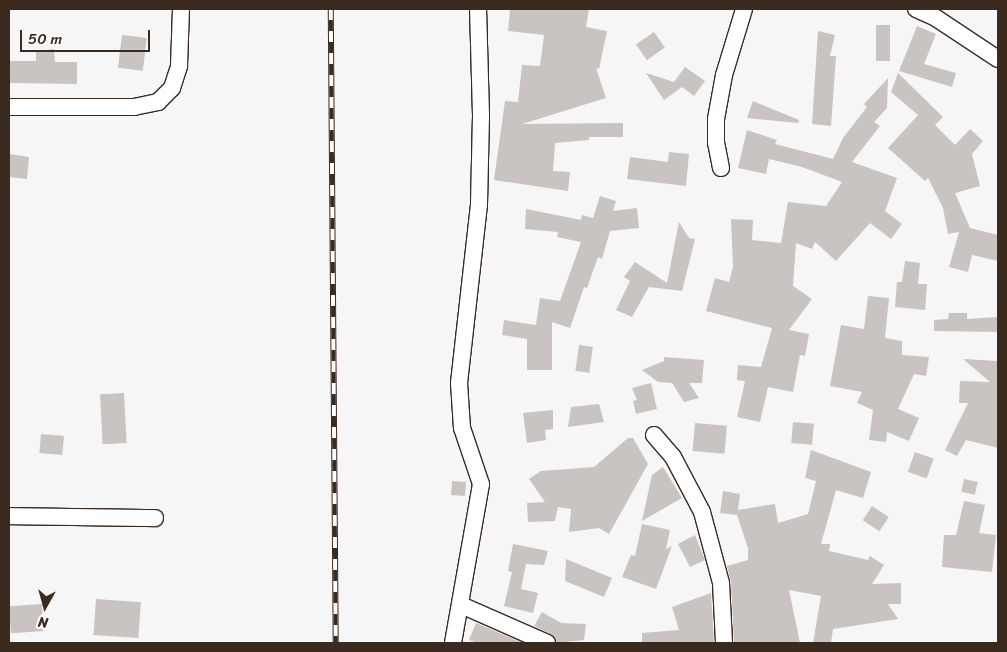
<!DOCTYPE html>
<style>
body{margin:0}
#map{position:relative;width:1007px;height:652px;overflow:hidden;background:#f7f6f6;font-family:Sriracha,sans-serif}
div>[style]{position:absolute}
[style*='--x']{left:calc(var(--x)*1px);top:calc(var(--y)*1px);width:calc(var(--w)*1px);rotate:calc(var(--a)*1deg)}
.building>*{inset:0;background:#c9c3c1;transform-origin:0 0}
.roads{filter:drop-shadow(1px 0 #3b2a1e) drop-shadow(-1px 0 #3b2a1e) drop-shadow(0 1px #3b2a1e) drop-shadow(0 -1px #3b2a1e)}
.street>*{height:16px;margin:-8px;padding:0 8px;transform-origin:8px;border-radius:8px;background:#fff}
.rail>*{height:5.5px;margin-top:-2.75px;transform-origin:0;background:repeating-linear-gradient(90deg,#fff 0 11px,#3b2a1e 0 22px);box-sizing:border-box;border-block:1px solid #3b2a1e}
span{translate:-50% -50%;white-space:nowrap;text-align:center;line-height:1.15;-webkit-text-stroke:4.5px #fff;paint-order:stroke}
.frame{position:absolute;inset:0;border:10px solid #3b2a1e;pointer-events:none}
.north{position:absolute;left:20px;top:582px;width:50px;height:50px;-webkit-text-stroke:4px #fff;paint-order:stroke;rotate:187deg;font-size:14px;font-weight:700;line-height:20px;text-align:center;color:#3b2a1e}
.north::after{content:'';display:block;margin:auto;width:18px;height:22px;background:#3b2a1e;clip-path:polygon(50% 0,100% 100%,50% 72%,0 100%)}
.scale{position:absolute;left:20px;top:30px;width:130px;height:22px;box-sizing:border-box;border:2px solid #3b2a1e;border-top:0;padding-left:6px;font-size:15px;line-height:18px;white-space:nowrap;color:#3b2a1e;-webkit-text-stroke:4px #fff;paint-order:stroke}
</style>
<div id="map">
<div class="building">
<i style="clip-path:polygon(589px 9px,586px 27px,607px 31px,599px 69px,596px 68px,606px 98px,522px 124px,623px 123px,623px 137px,589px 137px,589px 140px,555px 143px,553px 171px,570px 172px,568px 191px,494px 180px,505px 101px,518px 102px,522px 65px,540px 66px,544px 35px,508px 31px,510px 10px)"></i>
<i style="left:876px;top:25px;width:14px;height:36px"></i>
<i style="clip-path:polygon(917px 26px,936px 34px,924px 64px,956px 73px,952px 87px,899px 71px)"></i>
<i style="clip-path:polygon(818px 31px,835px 35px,830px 56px,836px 56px,831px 126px,812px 124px)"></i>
<i style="left:654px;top:32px;width:19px;height:22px;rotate:55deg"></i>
<i style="left:122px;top:35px;width:25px;height:33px;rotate:7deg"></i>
<i style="clip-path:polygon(54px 49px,55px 62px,77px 62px,77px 84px,9px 83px,9px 61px,36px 61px,36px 51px)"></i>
<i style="clip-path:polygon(685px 67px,705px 81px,694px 96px,682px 87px,664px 100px,646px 73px,674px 82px)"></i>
<i style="clip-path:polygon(898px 73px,943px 117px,935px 125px,955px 145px,970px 129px,983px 141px,972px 154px,980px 186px,955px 193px,970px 228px,998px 235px,998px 261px,972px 255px,968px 272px,949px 267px,959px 232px,948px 234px,943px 208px,928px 178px,925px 181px,888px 148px,918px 115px,891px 92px)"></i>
<i style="clip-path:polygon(888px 78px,887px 108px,874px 122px,880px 126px,852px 162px,897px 178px,885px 211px,902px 224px,891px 239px,870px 223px,836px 261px,815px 242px,812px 249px,796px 243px,793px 286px,812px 299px,789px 330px,809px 334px,805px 356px,800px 355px,793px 392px,768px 387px,760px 422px,737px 417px,745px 381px,737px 380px,738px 365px,761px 367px,772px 328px,706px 311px,715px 278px,729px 282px,733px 267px,731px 219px,753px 220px,752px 240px,781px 243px,788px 202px,826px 206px,842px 182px,802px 167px,769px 159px,766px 174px,738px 168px,747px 130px,777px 140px,775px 144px,833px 159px,843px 138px,867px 107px,864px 104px)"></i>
<i style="clip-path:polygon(753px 101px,799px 120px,798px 123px,747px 118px)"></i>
<i style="clip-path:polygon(669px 152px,689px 154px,686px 186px,627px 179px,630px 157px,668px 162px)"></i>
<i style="clip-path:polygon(9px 154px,29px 157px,27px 179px,9px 177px)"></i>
<i style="clip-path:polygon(600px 196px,616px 201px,613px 211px,637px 208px,639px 228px,610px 231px,602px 259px,598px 257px,587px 288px,584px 287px,570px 328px,552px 322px,552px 370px,527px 370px,527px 339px,502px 335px,504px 320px,536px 325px,540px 298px,560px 301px,581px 242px,557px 237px,558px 232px,525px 229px,526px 209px,581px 220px,582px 215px,593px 218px)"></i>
<i style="clip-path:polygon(679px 222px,689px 238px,695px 239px,682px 291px,649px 287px,632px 317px,616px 310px,630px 281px,624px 277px,635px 262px,667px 283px)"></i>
<i style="clip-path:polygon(905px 261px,920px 263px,918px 284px,927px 284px,925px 310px,895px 307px,897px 282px,902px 282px)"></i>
<i style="clip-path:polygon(868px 296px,889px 298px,885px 338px,902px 341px,902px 355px,929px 357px,926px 376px,914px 374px,898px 409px,919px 418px,909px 441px,887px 432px,886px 442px,869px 440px,873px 410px,857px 403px,862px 392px,830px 386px,841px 325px,864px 329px)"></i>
<i style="clip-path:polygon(949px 313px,967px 313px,967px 319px,998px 317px,998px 332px,934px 331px,934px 320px,948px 319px)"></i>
<i style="left:579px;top:345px;width:14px;height:26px;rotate:8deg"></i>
<i style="clip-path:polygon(664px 357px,704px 360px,702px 383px,689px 383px,699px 398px,684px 402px,672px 383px,658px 382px,642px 370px,664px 361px)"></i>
<i style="clip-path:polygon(963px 359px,998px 361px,998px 448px,966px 440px,957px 456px,945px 450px,968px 403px,959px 403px,960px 381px,990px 382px)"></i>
<i style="clip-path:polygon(651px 383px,657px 409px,636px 414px,633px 401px,637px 400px,632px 388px)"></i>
<i style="left:124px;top:393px;width:50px;height:24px;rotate:87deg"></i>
<i style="clip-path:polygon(599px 404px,604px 422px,568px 427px,571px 407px)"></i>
<i style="clip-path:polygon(553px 410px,553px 429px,545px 430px,546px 440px,527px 443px,523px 413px)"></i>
<i style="left:793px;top:422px;width:21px;height:21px;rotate:5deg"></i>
<i style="left:695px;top:423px;width:32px;height:28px;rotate:5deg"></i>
<i style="left:41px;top:434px;width:23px;height:19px;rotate:5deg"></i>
<i style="clip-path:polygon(628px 438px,633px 438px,648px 464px,609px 534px,599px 528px,569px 532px,571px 509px,558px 507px,555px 521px,528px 522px,527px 503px,545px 502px,529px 479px,541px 471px,594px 467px)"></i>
<i style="clip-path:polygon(811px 450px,871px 472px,863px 498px,836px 490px,821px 544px,830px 544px,829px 551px,868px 560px,870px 556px,884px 565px,872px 584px,901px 583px,901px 604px,888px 604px,898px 619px,833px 629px,831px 643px,813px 643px,821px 596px,789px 590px,800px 643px,734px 643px,731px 582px,727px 566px,748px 560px,748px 548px,737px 515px,720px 513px,723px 491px,740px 494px,738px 510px,775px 504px,778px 523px,808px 514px,816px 481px,805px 478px)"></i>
<i style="left:915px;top:452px;width:20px;height:21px;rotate:20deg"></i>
<i style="clip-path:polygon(663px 467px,682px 498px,642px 521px,652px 475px)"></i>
<i style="left:964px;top:479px;width:14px;height:13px;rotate:12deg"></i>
<i style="left:452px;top:481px;width:14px;height:14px;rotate:4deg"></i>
<i style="clip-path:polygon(964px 501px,985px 505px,979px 533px,996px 535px,992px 572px,942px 567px,944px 535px,956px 535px)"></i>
<i style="left:872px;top:506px;width:20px;height:17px;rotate:33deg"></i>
<i style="clip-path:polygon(642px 524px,670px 530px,666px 549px,672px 546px,656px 589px,622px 577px,631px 555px,635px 556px)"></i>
<i style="clip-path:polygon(695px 535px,705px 560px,690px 567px,678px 544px)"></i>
<i style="clip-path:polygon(513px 544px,548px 551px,544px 565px,526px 564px,521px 589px,538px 593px,533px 613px,504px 606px,512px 572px,508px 571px)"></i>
<i style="clip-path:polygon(566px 559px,612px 578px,604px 597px,565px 581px)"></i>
<i style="clip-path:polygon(711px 593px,714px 643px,642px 643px,642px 633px,679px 630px,672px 607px)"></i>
<i style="left:96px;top:599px;width:45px;height:36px;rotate:4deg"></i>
<i style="left:42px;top:604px;width:27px;height:33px;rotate:86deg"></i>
<i style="clip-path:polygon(542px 612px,561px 623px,586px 624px,584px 640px,557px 643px,551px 634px,534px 626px)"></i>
<i style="clip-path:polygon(476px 623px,523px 643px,478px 643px,469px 640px)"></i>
</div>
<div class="roads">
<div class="street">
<i style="--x:916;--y:9;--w:22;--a:24"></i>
<i style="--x:936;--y:18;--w:74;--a:33.5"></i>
<i style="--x:9;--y:107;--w:125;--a:0"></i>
<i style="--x:134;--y:107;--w:25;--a:-12"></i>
<i style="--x:158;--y:102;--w:20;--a:-45"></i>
<i style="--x:172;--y:88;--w:23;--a:-72"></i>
<i style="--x:179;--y:66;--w:57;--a:-88"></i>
<i style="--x:721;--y:168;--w:25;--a:-101"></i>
<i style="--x:716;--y:143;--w:24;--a:-90"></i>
<i style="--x:716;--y:119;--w:45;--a:-79.7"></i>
<i style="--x:724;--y:75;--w:69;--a:-73.1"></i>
<i style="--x:654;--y:435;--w:29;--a:49"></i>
<i style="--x:673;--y:457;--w:62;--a:62.2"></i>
<i style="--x:702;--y:512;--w:73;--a:75"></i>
<i style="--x:721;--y:583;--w:60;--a:87.1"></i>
<i style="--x:9;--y:516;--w:146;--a:0.8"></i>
<i style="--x:461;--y:605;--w:94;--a:23.8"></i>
<i style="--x:453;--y:643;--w:161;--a:-80"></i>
<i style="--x:481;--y:484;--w:59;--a:-108.7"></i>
<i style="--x:462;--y:428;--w:45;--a:-93.8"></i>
<i style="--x:459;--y:383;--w:180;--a:-83.6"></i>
<i style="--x:479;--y:204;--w:89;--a:-88.7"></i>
<i style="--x:481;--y:115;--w:106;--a:-91.6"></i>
</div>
</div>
<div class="rail">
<i style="--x:331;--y:9;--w:634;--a:89.55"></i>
</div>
<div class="frame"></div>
<div class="north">N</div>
<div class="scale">50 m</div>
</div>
